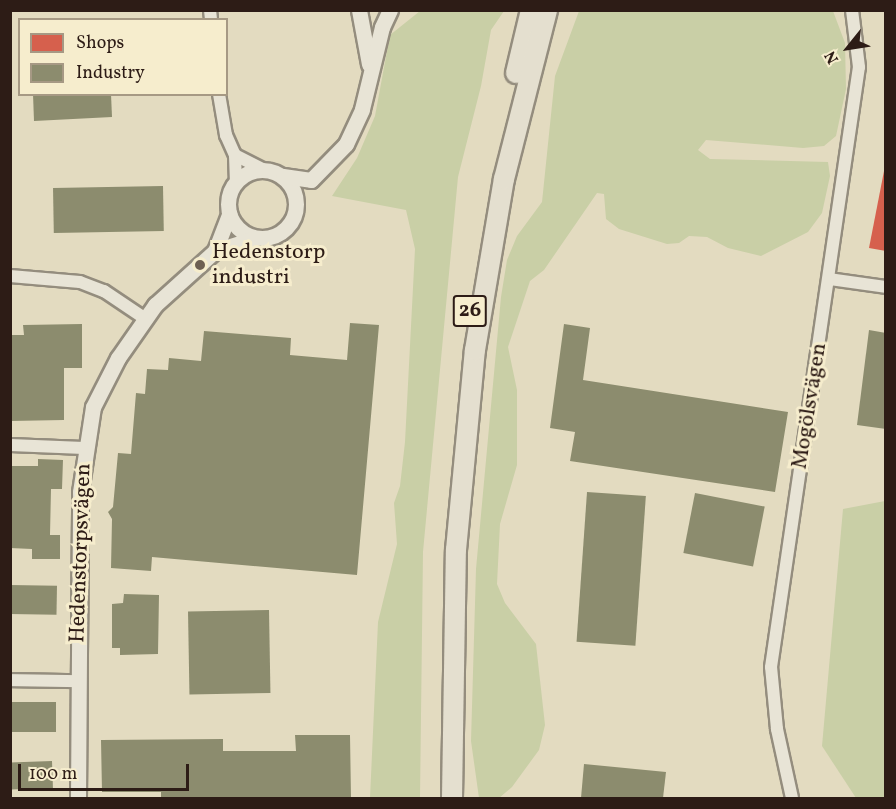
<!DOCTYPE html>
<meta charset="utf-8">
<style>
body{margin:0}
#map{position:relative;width:896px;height:809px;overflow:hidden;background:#e3dbc0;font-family:Vollkorn,serif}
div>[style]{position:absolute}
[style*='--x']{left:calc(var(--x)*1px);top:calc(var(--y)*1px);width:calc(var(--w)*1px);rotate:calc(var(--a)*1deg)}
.green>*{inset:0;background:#c9cfa6}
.shops>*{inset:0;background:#d6604d}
.industry>*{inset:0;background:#8c8c6e;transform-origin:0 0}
.roads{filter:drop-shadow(2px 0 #948d7e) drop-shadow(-2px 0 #948d7e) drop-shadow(0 2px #948d7e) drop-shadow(0 -2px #948d7e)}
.minor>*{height:12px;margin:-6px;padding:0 6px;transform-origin:6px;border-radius:6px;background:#e8e4d6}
.tertiary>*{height:15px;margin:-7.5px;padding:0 7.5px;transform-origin:7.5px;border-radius:7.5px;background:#e8e4d6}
.tertiary>.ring{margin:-7.5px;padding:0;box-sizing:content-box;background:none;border:15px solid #e8e4d6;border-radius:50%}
.trunk>*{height:20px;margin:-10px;padding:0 10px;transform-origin:10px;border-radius:10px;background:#e4dfcf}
.dots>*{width:16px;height:16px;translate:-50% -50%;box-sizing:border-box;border:3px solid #f6edcd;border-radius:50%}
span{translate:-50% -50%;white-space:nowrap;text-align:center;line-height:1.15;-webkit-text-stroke:6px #f6edcd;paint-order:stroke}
.shield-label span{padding:2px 4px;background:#f6edcd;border:2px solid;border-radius:4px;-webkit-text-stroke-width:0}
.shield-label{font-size:21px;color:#2d1c16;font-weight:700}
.poi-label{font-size:22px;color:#2d1c16}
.left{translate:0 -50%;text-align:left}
.street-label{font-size:22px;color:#2d1c16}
.frame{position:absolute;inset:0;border:12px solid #2d1c16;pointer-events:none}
.legend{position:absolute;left:18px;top:18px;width:210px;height:78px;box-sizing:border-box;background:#f6edcd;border:2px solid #a69984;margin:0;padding:8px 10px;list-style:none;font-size:18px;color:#2d1c16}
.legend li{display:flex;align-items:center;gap:12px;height:30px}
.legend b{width:30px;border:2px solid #a69984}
.north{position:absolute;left:818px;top:18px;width:60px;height:60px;-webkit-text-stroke:4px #f6edcd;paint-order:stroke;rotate:240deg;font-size:16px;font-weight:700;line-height:24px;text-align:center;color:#2d1c16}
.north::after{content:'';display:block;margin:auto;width:21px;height:27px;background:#2d1c16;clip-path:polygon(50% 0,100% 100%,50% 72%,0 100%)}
.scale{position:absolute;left:18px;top:764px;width:171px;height:27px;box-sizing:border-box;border:3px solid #2d1c16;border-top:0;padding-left:8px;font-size:18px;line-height:21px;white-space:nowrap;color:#2d1c16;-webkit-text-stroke:4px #f6edcd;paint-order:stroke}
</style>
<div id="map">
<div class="green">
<i style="clip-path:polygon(420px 11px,504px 11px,491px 30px,481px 86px,458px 177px,423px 552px,420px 798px,370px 798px,378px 622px,397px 544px,394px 503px,400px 486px,405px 442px,415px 249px,406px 210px,332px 196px,357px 158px,375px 116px,390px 35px)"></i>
<i style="clip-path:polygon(579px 11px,833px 11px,845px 43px,846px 89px,836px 136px,824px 146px,803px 148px,706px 140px,698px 150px,710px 159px,828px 162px,830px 176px,822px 213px,808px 232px,761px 256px,728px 248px,707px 237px,689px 236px,679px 243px,667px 244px,619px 229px,606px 219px,604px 194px,597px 193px,544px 270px,530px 281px,508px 347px,517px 390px,517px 465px,500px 524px,497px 584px,505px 603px,536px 644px,545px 725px,539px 750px,512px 787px,499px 798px,479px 798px,471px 741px,476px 569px,501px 297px,507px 260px,517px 236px,542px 202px,555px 76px)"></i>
<i style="clip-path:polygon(885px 501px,885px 798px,856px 798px,822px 746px,843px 509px)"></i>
</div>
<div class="shops">
<i style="clip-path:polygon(884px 171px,886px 172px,886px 251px,869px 248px)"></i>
</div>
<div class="industry">
<i style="clip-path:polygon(33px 94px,111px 94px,112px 117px,34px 121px)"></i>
<i style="left:163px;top:186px;width:45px;height:110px;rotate:89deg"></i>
<i style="clip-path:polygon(350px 323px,379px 325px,357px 575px,152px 557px,151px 571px,111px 568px,112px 519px,108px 512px,113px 507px,118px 453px,131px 454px,136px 393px,145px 394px,147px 369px,168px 370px,169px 358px,201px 361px,204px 331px,291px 338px,290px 355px,347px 360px)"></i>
<i style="clip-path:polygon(82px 324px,82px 368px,64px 368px,64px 420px,10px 421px,10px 335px,24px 335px,23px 325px)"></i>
<i style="clip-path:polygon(564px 324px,590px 328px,583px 380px,788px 412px,775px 492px,570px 461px,575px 432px,550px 428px)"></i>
<i style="clip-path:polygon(869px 330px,886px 333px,886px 429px,857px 425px)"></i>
<i style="clip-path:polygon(38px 459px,63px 460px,62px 489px,51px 489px,50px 535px,60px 535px,60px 559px,32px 559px,32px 549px,10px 548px,10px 466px,38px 466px)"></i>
<i style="left:587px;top:492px;width:59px;height:150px;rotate:4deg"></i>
<i style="left:695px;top:493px;width:71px;height:61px;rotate:11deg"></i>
<i style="left:10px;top:585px;width:47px;height:29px;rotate:1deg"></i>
<i style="clip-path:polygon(124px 594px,159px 595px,158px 654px,120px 655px,120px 648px,112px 648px,112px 604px,123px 603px)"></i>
<i style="left:269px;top:610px;width:83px;height:81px;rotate:89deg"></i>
<i style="left:10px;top:702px;width:46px;height:30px"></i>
<i style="clip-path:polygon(295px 735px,350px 735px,351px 798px,161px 798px,161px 792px,102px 792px,101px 740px,223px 739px,223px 751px,296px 751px)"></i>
<i style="left:52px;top:761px;width:27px;height:42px;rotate:88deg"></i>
<i style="clip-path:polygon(584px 764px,666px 772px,663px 798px,581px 798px)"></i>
</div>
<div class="roads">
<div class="minor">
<i style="--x:210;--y:10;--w:10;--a:84"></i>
<i style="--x:219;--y:94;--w:42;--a:80.3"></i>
<i style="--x:226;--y:135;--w:22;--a:66"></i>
<i style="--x:235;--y:155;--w:31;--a:27"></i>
<i style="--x:235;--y:155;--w:26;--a:88"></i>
<i style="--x:10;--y:276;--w:70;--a:4.9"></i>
<i style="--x:80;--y:282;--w:26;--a:21"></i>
<i style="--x:104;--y:291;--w:48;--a:34"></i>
<i style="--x:829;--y:279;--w:58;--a:8"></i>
<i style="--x:10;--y:445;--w:74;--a:2.3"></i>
<i style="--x:10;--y:680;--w:66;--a:0.9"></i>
<i style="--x:792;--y:798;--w:71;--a:-102.3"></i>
<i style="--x:777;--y:729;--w:62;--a:-95.5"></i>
<i style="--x:771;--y:667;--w:606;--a:-81.66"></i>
<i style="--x:859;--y:67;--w:57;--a:-97"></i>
</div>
<div class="tertiary">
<i style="--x:359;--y:10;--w:55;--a:79.5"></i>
<i class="ring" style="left:228px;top:170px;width:53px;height:53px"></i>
<i style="--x:283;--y:176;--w:28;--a:8"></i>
<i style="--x:311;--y:180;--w:50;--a:-45.8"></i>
<i style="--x:346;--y:144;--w:38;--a:-65"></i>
<i style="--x:362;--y:109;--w:84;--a:-76.3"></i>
<i style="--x:382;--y:27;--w:19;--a:-65"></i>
<i style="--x:215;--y:251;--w:40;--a:-69"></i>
<i style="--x:78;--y:798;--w:306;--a:-89.6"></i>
<i style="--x:80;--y:492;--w:86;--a:-81.3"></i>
<i style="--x:93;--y:407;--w:55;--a:-63"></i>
<i style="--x:118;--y:358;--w:65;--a:-55.1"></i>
<i style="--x:155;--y:305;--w:81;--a:-42"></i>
<i style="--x:215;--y:251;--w:42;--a:-18"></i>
</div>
<div class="trunk">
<i style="--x:516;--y:73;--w:65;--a:-76.6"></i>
<i style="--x:452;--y:798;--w:248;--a:-89.1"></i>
<i style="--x:456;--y:550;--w:201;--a:-84.6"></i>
<i style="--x:475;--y:350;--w:173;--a:-80.4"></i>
<i style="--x:504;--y:179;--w:174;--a:-75.7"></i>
</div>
</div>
<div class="dots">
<i style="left:200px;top:265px;background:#6d5f52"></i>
</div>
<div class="shield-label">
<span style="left:470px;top:311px">26</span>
</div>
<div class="poi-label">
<span class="left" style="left:212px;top:265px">Hedenstorp<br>industri</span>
</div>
<div class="street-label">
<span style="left:810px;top:406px;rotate:-81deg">Mogölsvägen</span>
<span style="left:81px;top:553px;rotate:-88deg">Hedenstorpsvägen</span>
</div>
<div class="frame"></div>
<ul class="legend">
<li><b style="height:16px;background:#d6604d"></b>Shops</li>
<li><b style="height:16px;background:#8c8c6e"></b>Industry</li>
</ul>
<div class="north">N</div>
<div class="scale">100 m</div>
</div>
